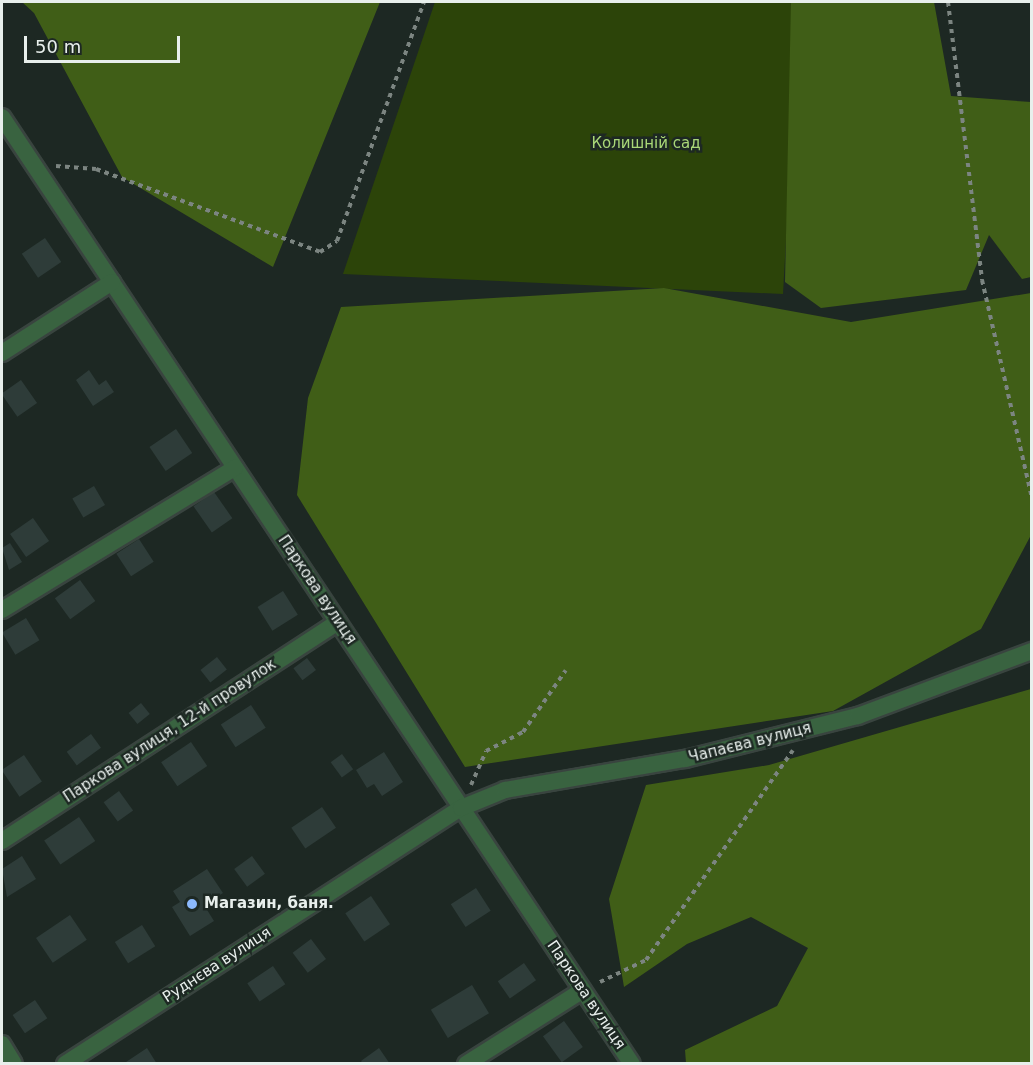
<!DOCTYPE html>
<meta charset="utf-8">
<style>
body{margin:0}
#map{position:relative;width:1033px;height:1065px;overflow:hidden;background:#1d2823;font-family:"DejaVu Sans",sans-serif}
div>[style]{position:absolute}
[style*='--x']{left:calc(var(--x)*1px);top:calc(var(--y)*1px);width:calc(var(--w)*1px);rotate:calc(var(--a)*1deg)}
.green>*{inset:0;background:#2c4409}
.forest>*{inset:0;background:#405e17}
.building>*{inset:0;background:#2e3c39;transform-origin:0 0}
.path>*{height:4px;margin-top:-2px;transform-origin:0;background:repeating-linear-gradient(90deg,#7c8581 0 4.5px,transparent 0 9px)}
.roads{filter:drop-shadow(2px 0 #39443f) drop-shadow(-2px 0 #39443f) drop-shadow(0 2px #39443f) drop-shadow(0 -2px #39443f)}
.minor>*{height:16px;margin:-8px;padding:0 8px;transform-origin:8px;border-radius:8px;background:#396340}
.tertiary>*{height:16px;margin:-8px;padding:0 8px;transform-origin:8px;border-radius:8px;background:#396340}
.dots>*{width:16px;height:16px;translate:-50% -50%;box-sizing:border-box;border:3px solid #1d2823;border-radius:50%}
span{translate:-50% -50%;white-space:nowrap;text-align:center;line-height:1.15;-webkit-text-stroke:5px #1d2823;paint-order:stroke}
.park-label{font-size:15px;color:#aad878}
.street-label{font-size:15px;color:#e8efec}
.poi-label{font-size:15px;color:#e8efec;font-weight:700}
.left{translate:0 -50%;text-align:left}
.frame{position:absolute;inset:0;border:3px solid #e8efec;pointer-events:none}
.scale{position:absolute;left:24px;top:36px;width:156px;height:27px;box-sizing:border-box;border:3px solid #e8efec;border-top:0;padding-left:8px;font-size:18px;line-height:21px;white-space:nowrap;color:#e8efec;-webkit-text-stroke:4px #1d2823;paint-order:stroke}
</style>
<div id="map">
<div class="green">
<i style="clip-path:polygon(435px 2px,799px 2px,783px 294px,343px 274px)"></i>
</div>
<div class="forest">
<i style="clip-path:polygon(22px 2px,380px 2px,273px 267px,122px 177px,34px 13px)"></i>
<i style="clip-path:polygon(791px 2px,934px 2px,951px 96px,1031px 102px,1031px 277px,1022px 279px,989px 235px,966px 290px,821px 308px,785px 282px)"></i>
<i style="clip-path:polygon(664px 288px,851px 322px,1031px 293px,1031px 535px,981px 629px,833px 711px,465px 767px,297px 495px,308px 398px,341px 307px)"></i>
<i style="clip-path:polygon(1031px 689px,1031px 1063px,686px 1063px,685px 1050px,777px 1006px,808px 948px,751px 917px,687px 944px,624px 987px,609px 899px,646px 785px,769px 765px)"></i>
</div>
<div class="building">
<i style="left:45px;top:238px;width:29px;height:28px;rotate:56deg"></i>
<i style="clip-path:polygon(89px 370px,99px 385px,106px 380px,114px 392px,93px 406px,76px 380px)"></i>
<i style="left:21px;top:380px;width:28px;height:24px;rotate:55deg"></i>
<i style="left:176px;top:429px;width:29px;height:32px;rotate:56deg"></i>
<i style="left:94px;top:486px;width:22px;height:25px;rotate:60deg"></i>
<i style="left:214px;top:492px;width:32px;height:25px;rotate:55deg"></i>
<i style="left:33px;top:518px;width:28px;height:28px;rotate:55deg"></i>
<i style="left:139px;top:539px;width:27px;height:27px;rotate:57deg"></i>
<i style="clip-path:polygon(10px 543px,22px 562px,9px 570px,2px 548px)"></i>
<i style="left:80px;top:580px;width:26px;height:31px;rotate:54deg"></i>
<i style="left:283px;top:591px;width:28px;height:30px;rotate:58deg"></i>
<i style="left:26px;top:618px;width:26px;height:28px;rotate:59deg"></i>
<i style="left:217px;top:657px;width:16px;height:21px;rotate:52deg"></i>
<i style="left:307px;top:658px;width:15px;height:17px;rotate:53deg"></i>
<i style="left:141px;top:703px;width:14px;height:16px;rotate:51deg"></i>
<i style="left:251px;top:705px;width:27px;height:36px;rotate:57deg"></i>
<i style="left:91px;top:734px;width:17px;height:30px;rotate:54deg"></i>
<i style="left:191px;top:742px;width:29px;height:36px;rotate:56deg"></i>
<i style="clip-path:polygon(384px 752px,403px 782px,382px 796px,374px 784px,367px 788px,356px 770px)"></i>
<i style="left:342px;top:754px;width:19px;height:14px;rotate:54deg"></i>
<i style="left:24px;top:755px;width:32px;height:27px;rotate:56deg"></i>
<i style="left:119px;top:791px;width:24px;height:19px;rotate:54deg"></i>
<i style="left:322px;top:807px;width:25px;height:37px;rotate:56deg"></i>
<i style="left:79px;top:817px;width:29px;height:42px;rotate:56deg"></i>
<i style="clip-path:polygon(22px 856px,36px 879px,7px 897px,2px 869px)"></i>
<i style="left:252px;top:856px;width:22px;height:22px;rotate:54deg"></i>
<i style="clip-path:polygon(207px 869px,223px 893px,204px 905px,214px 921px,190px 936px,172px 907px,180px 902px,173px 891px)"></i>
<i style="left:476px;top:888px;width:27px;height:30px;rotate:57deg"></i>
<i style="left:371px;top:896px;width:34px;height:31px;rotate:56deg"></i>
<i style="left:70px;top:915px;width:30px;height:41px;rotate:56deg"></i>
<i style="left:142px;top:925px;width:25px;height:32px;rotate:58deg"></i>
<i style="left:311px;top:939px;width:25px;height:23px;rotate:53deg"></i>
<i style="left:524px;top:963px;width:21px;height:32px;rotate:55deg"></i>
<i style="left:273px;top:966px;width:22px;height:31px;rotate:56deg"></i>
<i style="left:472px;top:985px;width:33px;height:48px;rotate:59deg"></i>
<i style="left:35px;top:1000px;width:22px;height:27px;rotate:56deg"></i>
<i style="left:564px;top:1021px;width:32px;height:26px;rotate:54deg"></i>
<i style="clip-path:polygon(147px 1048px,157px 1064px,123px 1064px)"></i>
<i style="clip-path:polygon(379px 1048px,390px 1064px,363px 1064px,361px 1061px)"></i>
</div>
<div class="path">
<i style="--x:948;--y:2;--w:280;--a:83"></i>
<i style="--x:982;--y:280;--w:225;--a:77.1"></i>
<i style="--x:56;--y:166;--w:40;--a:4.3"></i>
<i style="--x:96;--y:169;--w:239;--a:20.3"></i>
<i style="--x:320;--y:252;--w:20;--a:-33"></i>
<i style="--x:337;--y:241;--w:254;--a:-70"></i>
<i style="--x:471;--y:785;--w:37;--a:-66"></i>
<i style="--x:486;--y:751;--w:42;--a:-27.2"></i>
<i style="--x:523;--y:732;--w:75;--a:-55.3"></i>
<i style="--x:600;--y:982;--w:51;--a:-25.6"></i>
<i style="--x:646;--y:960;--w:256;--a:-55"></i>
</div>
<div class="roads">
<div class="minor">
<i style="--x:2;--y:117;--w:1137;--a:56.37"></i>
<i style="--x:2;--y:353;--w:131;--a:-32.8"></i>
<i style="--x:2;--y:610;--w:273;--a:-31.4"></i>
<i style="--x:2;--y:841;--w:401;--a:-33.1"></i>
<i style="--x:2;--y:1044;--w:23;--a:59"></i>
<i style="--x:466;--y:1064;--w:138;--a:-32.3"></i>
</div>
<div class="tertiary">
<i style="--x:65;--y:1064;--w:472;--a:-32.9"></i>
<i style="--x:461;--y:808;--w:48;--a:-22.2"></i>
<i style="--x:505;--y:790;--w:183;--a:-9.8"></i>
<i style="--x:685;--y:759;--w:178;--a:-14"></i>
<i style="--x:858;--y:716;--w:186;--a:-20.5"></i>
</div>
</div>
<div class="dots">
<i style="left:192px;top:904px;background:#8cb9fc"></i>
</div>
<div class="park-label">
<span style="left:646px;top:144px">Колишній сад</span>
</div>
<div class="street-label">
<span style="left:317px;top:590px;rotate:56deg">Паркова вулиця</span>
<span style="left:170px;top:731px;rotate:-33deg">Паркова вулиця, 12-й провулок</span>
<span style="left:750px;top:743px;rotate:-14deg">Чапаєва вулиця</span>
<span style="left:217px;top:965px;rotate:-33deg">Руднєва вулиця</span>
<span style="left:586px;top:995px;rotate:56deg">Паркова вулиця</span>
</div>
<div class="poi-label">
<span class="left" style="left:204px;top:904px">Магазин, баня.</span>
</div>
<div class="frame"></div>
<div class="scale">50 m</div>
</div>
